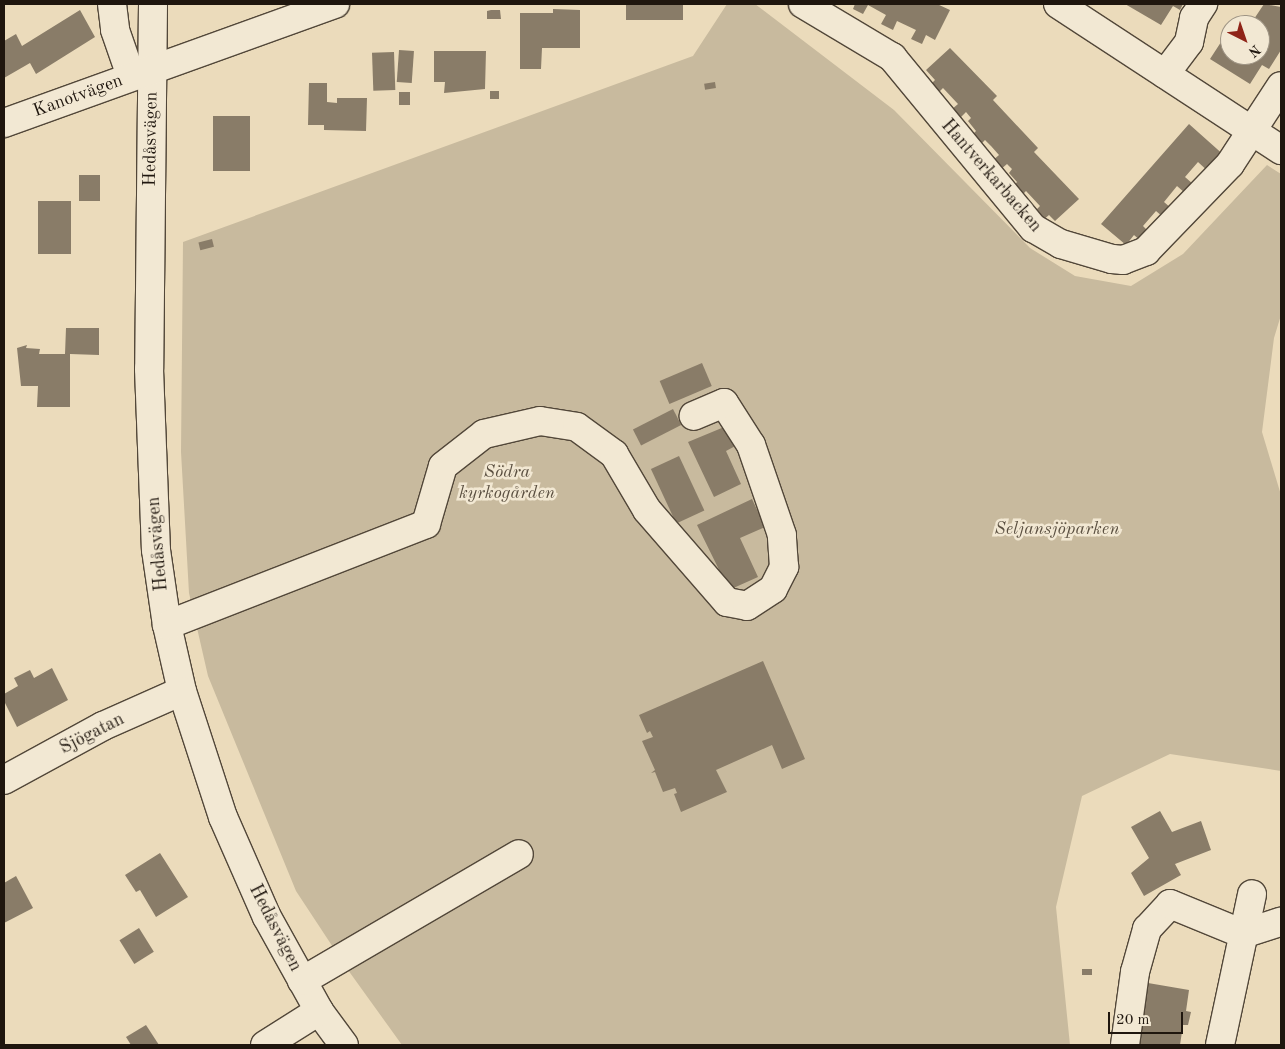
<!DOCTYPE html>
<meta charset="utf-8">
<style>
body{margin:0}
#map{position:relative;width:1285px;height:1049px;overflow:hidden;background:#ebdbbb;font-family:"Old Standard TT",serif}
div>[style]{position:absolute}
[style*='--x']{left:calc(var(--x)*1px);top:calc(var(--y)*1px);width:calc(var(--w)*1px);rotate:calc(var(--a)*1deg)}
.green>*{inset:0;background:#c8ba9e}
.building>*{inset:0;background:#897c68;transform-origin:0 0}
.roads{filter:drop-shadow(1px 0 #524739) drop-shadow(-1px 0 #524739) drop-shadow(0 1px #524739) drop-shadow(0 -1px #524739)}
.minor>*{height:28px;margin:-14px;padding:0 14px;transform-origin:14px;border-radius:14px;background:#f2e8d3}
span{translate:-50% -50%;white-space:nowrap;text-align:center;line-height:1.15;-webkit-text-stroke:5px #f2e8d3;paint-order:stroke}
.street-label{font-size:18px;color:#1f160e}
.park-label{font-size:18px;color:#5a4f40;font-style:italic}
.frame{position:absolute;inset:0;border:5px solid #1f160e;pointer-events:none}
.north{position:absolute;left:1220px;top:15px;width:50px;height:50px;box-sizing:border-box;background:#f2e8d3;border:1px solid #9e9484;border-radius:50%;rotate:139deg;font-size:14px;font-weight:700;line-height:20px;text-align:center;color:#1f160e}
.north::after{content:'';display:block;margin:auto;width:18px;height:22px;background:#8f2418;clip-path:polygon(50% 0,100% 100%,50% 72%,0 100%)}
.scale{position:absolute;left:1108px;top:1012px;width:75px;height:22px;box-sizing:border-box;border:2px solid #1f160e;border-top:0;padding-left:6px;font-size:15px;line-height:18px;white-space:nowrap;color:#1f160e;-webkit-text-stroke:4px #f2e8d3;paint-order:stroke}
</style>
<div id="map">
<div class="green">
<i style="clip-path:polygon(727px 4px,755px 4px,894px 110px,1030px 248px,1075px 276px,1131px 286px,1183px 254px,1267px 165px,1281px 174px,1281px 315px,1274px 338px,1262px 432px,1281px 495px,1281px 771px,1170px 754px,1082px 796px,1056px 907px,1070px 1045px,402px 1045px,348px 970px,296px 891px,208px 676px,189px 593px,181px 452px,183px 242px,693px 56px)"></i>
</div>
<div class="building">
<i style="left:626px;top:4px;width:57px;height:16px"></i>
<i style="clip-path:polygon(855px 4px,937px 4px,950px 10px,935px 40px,926px 35px,922px 44px,911px 39px,916px 30px,897px 21px,893px 30px,881px 24px,886px 15px,868px 5px,863px 14px,853px 9px)"></i>
<i style="clip-path:polygon(1125px 4px,1183px 4px,1180px 10px,1173px 6px,1161px 25px)"></i>
<i style="clip-path:polygon(1264px 4px,1281px 7px,1281px 50px,1269px 69px,1262px 65px,1250px 84px,1210px 59px,1223px 39px,1230px 44px,1230px 55px,1260px 55px,1260px 25px,1250px 25px)"></i>
<i style="clip-path:polygon(553px 9px,580px 10px,580px 48px,542px 48px,541px 69px,520px 69px,520px 13px,553px 13px)"></i>
<i style="clip-path:polygon(80px 10px,95px 37px,36px 74px,30px 63px,4px 78px,4px 41px,16px 34px,22px 46px)"></i>
<i style="clip-path:polygon(491px 10px,500px 10px,501px 19px,487px 19px,487px 11px)"></i>
<i style="clip-path:polygon(950px 48px,997px 96px,993px 100px,1038px 148px,1034px 152px,1079px 199px,1055px 221px,1049px 215px,1042px 221px,1033px 213px,1040px 206px,1026px 191px,1019px 198px,1011px 189px,1017px 182px,1009px 173px,1012px 169px,1007px 164px,1000px 170px,992px 161px,999px 155px,991px 146px,985px 140px,978px 147px,969px 138px,976px 131px,968px 121px,971px 118px,966px 112px,959px 119px,951px 110px,958px 104px,943px 88px,936px 95px,928px 87px,935px 80px,926px 70px)"></i>
<i style="left:399px;top:50px;width:15px;height:32px;rotate:4deg"></i>
<i style="clip-path:polygon(434px 51px,486px 51px,485px 89px,444px 93px,445px 82px,434px 82px)"></i>
<i style="left:394px;top:52px;width:38px;height:22px;rotate:88deg"></i>
<i style="left:715px;top:82px;width:6px;height:11px;rotate:81deg"></i>
<i style="clip-path:polygon(309px 83px,327px 83px,327px 102px,337px 103px,337px 98px,367px 98px,366px 131px,324px 130px,324px 125px,308px 125px)"></i>
<i style="left:499px;top:91px;width:8px;height:9px;rotate:90deg"></i>
<i style="left:399px;top:92px;width:11px;height:13px"></i>
<i style="left:213px;top:116px;width:37px;height:55px"></i>
<i style="clip-path:polygon(1189px 124px,1226px 157px,1211px 174px,1198px 162px,1185px 177px,1193px 184px,1185px 193px,1177px 186px,1164px 202px,1172px 209px,1163px 217px,1156px 211px,1143px 226px,1150px 233px,1142px 242px,1134px 235px,1126px 245px,1101px 224px)"></i>
<i style="left:79px;top:175px;width:21px;height:26px"></i>
<i style="left:38px;top:201px;width:33px;height:53px"></i>
<i style="left:212px;top:239px;width:8px;height:14px;rotate:76deg"></i>
<i style="clip-path:polygon(66px 328px,99px 328px,99px 355px,70px 354px,70px 407px,37px 407px,38px 386px,21px 386px,17px 348px,27px 345px,26px 348px,40px 349px,39px 354px,65px 354px)"></i>
<i style="left:702px;top:363px;width:25px;height:46px;rotate:67deg"></i>
<i style="left:673px;top:409px;width:18px;height:45px;rotate:63deg"></i>
<i style="clip-path:polygon(729px 425px,739px 444px,726px 451px,741px 484px,714px 497px,688px 442px)"></i>
<i style="left:679px;top:456px;width:60px;height:31px;rotate:65deg"></i>
<i style="clip-path:polygon(752px 499px,765px 527px,740px 538px,758px 577px,729px 590px,697px 525px)"></i>
<i style="clip-path:polygon(763px 661px,805px 759px,782px 769px,772px 745px,716px 770px,727px 792px,681px 812px,674px 794px,677px 793px,675px 788px,663px 792px,655px 772px,651px 773px,655px 770px,642px 741px,653px 737px,650px 731px,647px 733px,639px 715px)"></i>
<i style="clip-path:polygon(52px 668px,68px 700px,17px 727px,4px 701px,4px 694px,18px 686px,14px 678px,30px 670px,34px 678px)"></i>
<i style="clip-path:polygon(1160px 811px,1172px 832px,1201px 821px,1211px 850px,1175px 864px,1181px 875px,1144px 896px,1131px 873px,1149px 858px,1131px 827px)"></i>
<i style="clip-path:polygon(160px 853px,188px 897px,156px 917px,140px 890px,136px 892px,125px 875px)"></i>
<i style="clip-path:polygon(16px 876px,33px 908px,4px 923px,4px 883px)"></i>
<i style="left:139px;top:928px;width:28px;height:23px;rotate:58deg"></i>
<i style="left:1082px;top:969px;width:10px;height:6px"></i>
<i style="clip-path:polygon(1148px 983px,1189px 990px,1186px 1011px,1191px 1012px,1188px 1025px,1183px 1025px,1180px 1045px,1137px 1045px)"></i>
<i style="clip-path:polygon(146px 1025px,159px 1045px,131px 1045px,126px 1037px)"></i>
</div>
<div class="roads">
<div class="minor">
<i style="--x:112;--y:4;--w:26;--a:83"></i>
<i style="--x:115;--y:30;--w:49;--a:70.8"></i>
<i style="--x:153;--y:4;--w:365;--a:90.6"></i>
<i style="--x:149;--y:369;--w:181;--a:87.8"></i>
<i style="--x:156;--y:550;--w:76;--a:81.7"></i>
<i style="--x:167;--y:625;--w:68;--a:77.2"></i>
<i style="--x:182;--y:691;--w:133;--a:72"></i>
<i style="--x:223;--y:817;--w:109;--a:66.3"></i>
<i style="--x:267;--y:917;--w:107;--a:61"></i>
<i style="--x:319;--y:1011;--w:42;--a:53.7"></i>
<i style="--x:803;--y:4;--w:104;--a:30.8"></i>
<i style="--x:892;--y:57;--w:222;--a:50.5"></i>
<i style="--x:1033;--y:228;--w:32;--a:30"></i>
<i style="--x:1061;--y:244;--w:53;--a:16.4"></i>
<i style="--x:1112;--y:259;--w:11;--a:5"></i>
<i style="--x:1123;--y:260;--w:25;--a:-21"></i>
<i style="--x:1146;--y:251;--w:121;--a:-46"></i>
<i style="--x:1230;--y:164;--w:93;--a:-56.8"></i>
<i style="--x:1058;--y:4;--w:267;--a:33.2"></i>
<i style="--x:1165;--y:74;--w:40;--a:-53"></i>
<i style="--x:1189;--y:42;--w:25;--a:-78"></i>
<i style="--x:1194;--y:18;--w:17;--a:-57"></i>
<i style="--x:4;--y:123;--w:352;--a:-19.8"></i>
<i style="--x:167;--y:625;--w:278;--a:-21.3"></i>
<i style="--x:426;--y:524;--w:60;--a:-73.7"></i>
<i style="--x:443;--y:466;--w:52;--a:-38"></i>
<i style="--x:484;--y:434;--w:57;--a:-13.1"></i>
<i style="--x:540;--y:421;--w:37;--a:9"></i>
<i style="--x:577;--y:427;--w:46;--a:36.1"></i>
<i style="--x:614;--y:454;--w:65;--a:59.5"></i>
<i style="--x:647;--y:510;--w:122;--a:49"></i>
<i style="--x:727;--y:602;--w:20;--a:11"></i>
<i style="--x:747;--y:606;--w:31;--a:-33"></i>
<i style="--x:773;--y:589;--w:25;--a:-63"></i>
<i style="--x:784;--y:567;--w:32;--a:-94"></i>
<i style="--x:782;--y:535;--w:95;--a:-109"></i>
<i style="--x:751;--y:445;--w:50;--a:-122.7"></i>
<i style="--x:724;--y:403;--w:33;--a:157"></i>
<i style="--x:4;--y:780;--w:113;--a:-28.6"></i>
<i style="--x:103;--y:726;--w:86;--a:-23.9"></i>
<i style="--x:302;--y:981;--w:251;--a:-30.3"></i>
<i style="--x:265;--y:1045;--w:64;--a:-32.2"></i>
<i style="--x:1125;--y:1045;--w:74;--a:-82.2"></i>
<i style="--x:1135;--y:972;--w:45;--a:-74.4"></i>
<i style="--x:1147;--y:929;--w:34;--a:-47"></i>
<i style="--x:1170;--y:904;--w:79;--a:22.3"></i>
<i style="--x:1243;--y:934;--w:40;--a:-18"></i>
<i style="--x:1220;--y:1045;--w:154;--a:-78"></i>
</div>
</div>
<div class="street-label">
<span style="left:78px;top:96px;rotate:-20deg">Kanotvägen</span>
<span style="left:151px;top:139px;rotate:-89deg">Hedåsvägen</span>
<span style="left:991px;top:176px;rotate:49deg">Hantverkarbacken</span>
<span style="left:158px;top:544px;rotate:-95deg">Hedåsvägen</span>
<span style="left:92px;top:734px;rotate:-27deg">Sjögatan</span>
<span style="left:275px;top:928px;rotate:63deg">Hedåsvägen</span>
</div>
<div class="park-label">
<span style="left:507px;top:483px">Södra<br>kyrkogården</span>
<span style="left:1057px;top:529px">Seljansjöparken</span>
</div>
<div class="frame"></div>
<div class="north">N</div>
<div class="scale">20 m</div>
</div>
